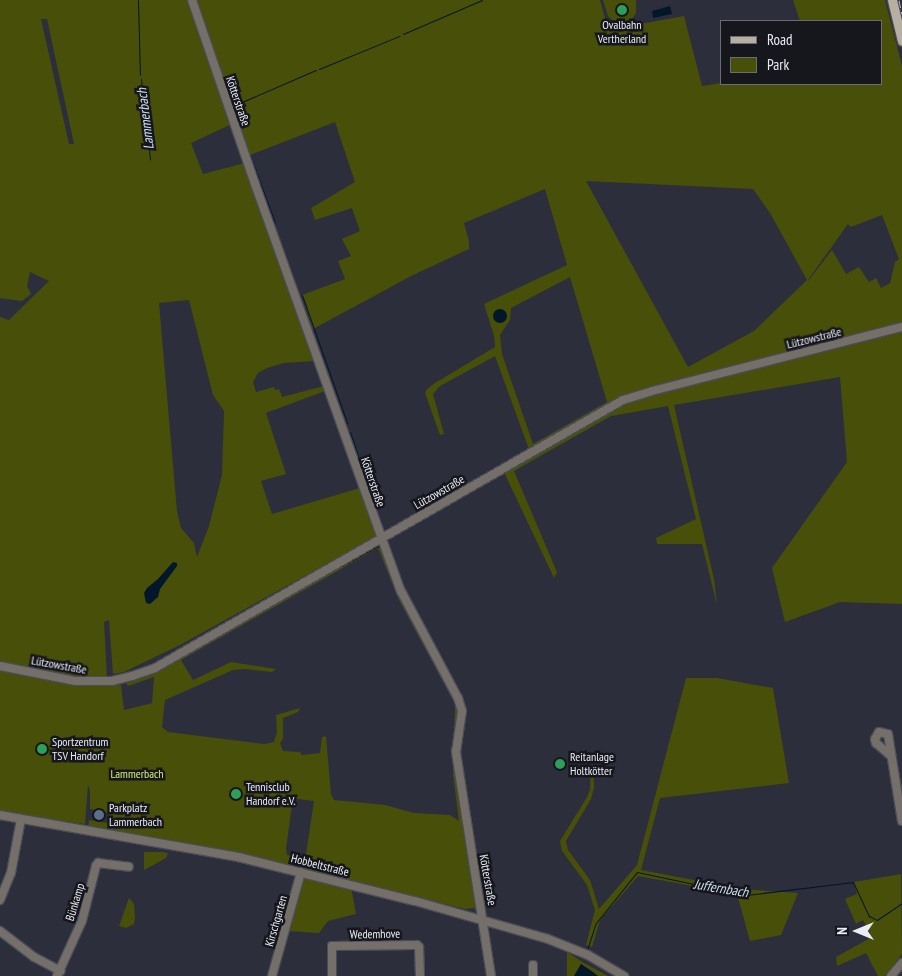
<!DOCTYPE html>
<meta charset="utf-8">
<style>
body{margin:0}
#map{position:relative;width:902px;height:976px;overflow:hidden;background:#2c2e3b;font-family:"PT Sans Narrow",sans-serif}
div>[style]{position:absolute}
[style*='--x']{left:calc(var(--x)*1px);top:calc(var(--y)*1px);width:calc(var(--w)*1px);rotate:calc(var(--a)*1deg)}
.green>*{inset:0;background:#484f08}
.water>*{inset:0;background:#03172a}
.round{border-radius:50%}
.stream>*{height:1px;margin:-0.5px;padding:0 0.5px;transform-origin:0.5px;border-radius:0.5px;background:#03172a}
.roads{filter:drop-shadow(1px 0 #4a4c59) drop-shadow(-1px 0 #4a4c59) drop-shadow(0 1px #4a4c59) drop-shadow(0 -1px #4a4c59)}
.minor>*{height:8px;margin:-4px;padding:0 4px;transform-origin:4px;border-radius:4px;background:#746f69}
.major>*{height:9px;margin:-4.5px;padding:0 4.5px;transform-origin:4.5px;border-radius:4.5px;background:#b8afa3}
.rail>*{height:1px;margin-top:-0.5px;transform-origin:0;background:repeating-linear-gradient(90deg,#b3b4be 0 8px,transparent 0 12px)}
.dots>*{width:14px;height:14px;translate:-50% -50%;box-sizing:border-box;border:2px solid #16171d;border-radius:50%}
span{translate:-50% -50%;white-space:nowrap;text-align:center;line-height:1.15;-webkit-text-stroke:5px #16171d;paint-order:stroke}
.poi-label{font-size:12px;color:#eaebf4}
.left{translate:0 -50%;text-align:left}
.street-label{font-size:12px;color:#eaebf4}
.park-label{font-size:12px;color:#daec72}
.water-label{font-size:14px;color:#cee0f0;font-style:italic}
.legend{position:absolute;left:720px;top:20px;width:162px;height:65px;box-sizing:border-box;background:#16171d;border:1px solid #6b6c73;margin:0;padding:6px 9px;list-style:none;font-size:15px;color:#eaebf4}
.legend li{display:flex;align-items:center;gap:10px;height:25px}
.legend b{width:25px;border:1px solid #6b6c73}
.north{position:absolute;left:832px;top:906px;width:50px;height:50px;-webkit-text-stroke:4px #16171d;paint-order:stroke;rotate:270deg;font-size:14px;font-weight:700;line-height:20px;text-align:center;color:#eaebf4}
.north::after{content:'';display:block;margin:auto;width:18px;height:22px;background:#eaebf4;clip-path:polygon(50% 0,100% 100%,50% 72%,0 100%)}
</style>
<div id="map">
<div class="green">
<i style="clip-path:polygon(evenodd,0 0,188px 0,232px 124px,191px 143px,203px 174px,245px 163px,315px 361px,284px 363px,267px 368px,258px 373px,253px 382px,256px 392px,274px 387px,275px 390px,279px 389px,282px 397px,324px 386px,325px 391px,266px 413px,286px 474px,261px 481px,272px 514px,360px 488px,377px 536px,180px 645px,124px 672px,113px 674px,109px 620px,104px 622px,107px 678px,74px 678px,0 663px,0 317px,9px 320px,49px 281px,30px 272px,27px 286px,31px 294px,22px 301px,0 298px,0 0,41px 19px,47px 19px,74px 144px,69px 144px,41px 19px,0 0,189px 300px,213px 395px,224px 411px,222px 475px,209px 526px,197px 557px,194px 543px,181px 528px,177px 511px,159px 303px,189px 300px)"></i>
<i style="clip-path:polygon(evenodd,196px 0,600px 0,608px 30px,684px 16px,702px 86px,721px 83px,881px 84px,881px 21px,800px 21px,793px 0,885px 0,902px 66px,902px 604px,840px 602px,785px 622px,772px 568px,847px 462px,840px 377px,674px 405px,714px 579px,717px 605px,702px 544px,657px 544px,656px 538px,696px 519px,668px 406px,611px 416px,514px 471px,557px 572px,554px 578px,502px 468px,530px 452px,495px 356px,440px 386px,433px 394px,444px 434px,440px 435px,425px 393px,427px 389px,435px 383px,495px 347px,494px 336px,484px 304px,567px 265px,545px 189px,464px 223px,469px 241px,469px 249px,413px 275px,313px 329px,302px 295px,345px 279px,338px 261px,351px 256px,342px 239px,360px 231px,352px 208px,315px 220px,311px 208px,355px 182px,335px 122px,245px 157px,231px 100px,196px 0,586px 181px,753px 189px,770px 213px,807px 280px,754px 331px,688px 367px,586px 181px,196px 0,882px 215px,899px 259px,895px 262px,890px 283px,881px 288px,876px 278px,869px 282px,859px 267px,846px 274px,832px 250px,808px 281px,808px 280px,848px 224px,851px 227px,882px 215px,196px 0,570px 277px,607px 402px,533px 444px,502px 354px,500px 335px,510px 320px,511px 308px,570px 277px)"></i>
<i style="clip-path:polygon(603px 0,636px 0,636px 13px,632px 19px,618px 22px,612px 20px,608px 16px)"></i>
<i style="clip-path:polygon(evenodd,380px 543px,401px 591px,462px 711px,456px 752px,476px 904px,475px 908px,465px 909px,350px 881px,356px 914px,328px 921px,319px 933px,288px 931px,303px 874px,314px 801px,290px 798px,290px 803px,292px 805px,286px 849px,287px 855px,303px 859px,301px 867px,232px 852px,88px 828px,89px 820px,108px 823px,109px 813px,90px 809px,90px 790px,88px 785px,85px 824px,0 812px,0 670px,76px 686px,121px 685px,124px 710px,152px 703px,154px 677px,128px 686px,126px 683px,129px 680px,380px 543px,378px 548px,399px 600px,455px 704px,453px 775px,459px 821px,450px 815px,414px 813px,385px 805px,334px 800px,331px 794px,326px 736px,322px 737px,320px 753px,302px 755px,300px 752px,283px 751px,280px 743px,283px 739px,283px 718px,298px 712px,300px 708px,276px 715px,277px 732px,274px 742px,264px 744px,168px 732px,162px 727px,165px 700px,233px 670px,245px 669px,272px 672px,276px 669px,231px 662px,193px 680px,181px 660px,378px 548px)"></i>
<i style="clip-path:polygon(686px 678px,717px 678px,773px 688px,789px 783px,660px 798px,641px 870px,741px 889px,798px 893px,781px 935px,750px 941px,737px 894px,638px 876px,600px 920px,592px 947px,586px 945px,595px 910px,587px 885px,562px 851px,560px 841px,587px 797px,590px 789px,591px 764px,594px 765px,594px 788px,591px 799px,566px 841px,568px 850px,590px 880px,599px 909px,637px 865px)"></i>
<i style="clip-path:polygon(144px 852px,163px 852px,168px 853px,166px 858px,144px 870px)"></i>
<i style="clip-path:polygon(901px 874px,902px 954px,885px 976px,878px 976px,866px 953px,837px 966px,836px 957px,872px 937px,863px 920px,856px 924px,845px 899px,857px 894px,854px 882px)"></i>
<i style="clip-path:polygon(129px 898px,134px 904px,135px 918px,134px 924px,126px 928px,119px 926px)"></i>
<i style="clip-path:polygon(567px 952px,584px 963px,608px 976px,598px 976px,581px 965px,574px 976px,567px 976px)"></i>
</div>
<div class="water">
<i style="clip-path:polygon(670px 6px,672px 14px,653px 18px,652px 11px)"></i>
<i class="round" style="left:493px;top:309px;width:14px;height:14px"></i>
<i style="clip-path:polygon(173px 562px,177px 563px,177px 566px,160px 589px,158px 597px,150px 604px,146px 603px,144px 593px,147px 588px,158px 579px)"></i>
<i style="clip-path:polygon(581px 964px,593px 972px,598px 976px,574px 976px)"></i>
</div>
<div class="stream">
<i style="--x:138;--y:0;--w:75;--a:88.5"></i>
<i style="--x:403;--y:34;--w:86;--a:-23.3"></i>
<i style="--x:319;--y:69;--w:87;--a:-22.4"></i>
<i style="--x:141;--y:79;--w:81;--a:83.6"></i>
<i style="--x:233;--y:108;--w:4;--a:-56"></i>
<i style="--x:235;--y:105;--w:88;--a:-23.4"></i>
<i style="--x:250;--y:155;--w:72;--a:69.8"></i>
<i style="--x:302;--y:295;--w:136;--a:70.6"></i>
<i style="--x:350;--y:432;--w:97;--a:71.4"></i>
<i style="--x:342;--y:566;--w:37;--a:-29"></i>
<i style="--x:374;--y:548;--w:4;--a:-27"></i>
<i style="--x:378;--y:546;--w:5;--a:37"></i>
<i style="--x:455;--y:772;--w:43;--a:82.1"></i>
<i style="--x:462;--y:823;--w:42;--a:79"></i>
<i style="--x:587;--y:950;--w:28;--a:-72"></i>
<i style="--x:596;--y:923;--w:65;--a:-51.2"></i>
<i style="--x:637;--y:872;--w:111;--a:11.9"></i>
<i style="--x:746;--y:895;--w:108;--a:-6.9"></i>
<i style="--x:853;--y:882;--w:38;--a:65"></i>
<i style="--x:869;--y:916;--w:9;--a:27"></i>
<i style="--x:877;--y:920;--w:30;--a:-34"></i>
</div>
<div class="roads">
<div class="minor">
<i style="--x:192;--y:0;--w:194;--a:71.1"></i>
<i style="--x:255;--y:184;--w:432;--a:70.3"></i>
<i style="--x:401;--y:591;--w:121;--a:62"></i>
<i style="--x:458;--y:698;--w:14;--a:73"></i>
<i style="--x:462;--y:711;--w:41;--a:98.3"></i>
<i style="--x:456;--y:752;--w:227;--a:81.1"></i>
<i style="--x:0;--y:666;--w:76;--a:11.3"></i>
<i style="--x:75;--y:681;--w:37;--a:0"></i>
<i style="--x:112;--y:681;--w:21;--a:-14"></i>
<i style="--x:132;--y:676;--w:24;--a:-19"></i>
<i style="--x:155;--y:668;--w:539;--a:-29.8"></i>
<i style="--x:623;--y:400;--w:30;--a:-17"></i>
<i style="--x:652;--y:391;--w:258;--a:-14.4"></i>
<i style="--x:891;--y:756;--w:20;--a:-139"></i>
<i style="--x:876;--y:743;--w:4;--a:-104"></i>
<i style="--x:875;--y:739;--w:8;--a:-60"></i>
<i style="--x:879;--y:732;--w:9;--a:13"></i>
<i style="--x:888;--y:734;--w:88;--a:80.9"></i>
<i style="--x:0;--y:815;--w:242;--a:10"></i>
<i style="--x:238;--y:857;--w:182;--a:14"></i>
<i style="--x:415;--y:901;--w:138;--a:15.9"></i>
<i style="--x:548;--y:939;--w:43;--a:21.8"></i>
<i style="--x:588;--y:955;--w:42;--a:30.3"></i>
<i style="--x:0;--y:900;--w:29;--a:-68"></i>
<i style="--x:11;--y:873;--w:55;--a:-79.5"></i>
<i style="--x:0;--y:931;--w:43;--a:37.4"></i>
<i style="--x:34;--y:957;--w:30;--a:28"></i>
<i style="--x:533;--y:965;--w:11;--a:90"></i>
<i style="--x:57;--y:976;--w:60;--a:-65.6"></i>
<i style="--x:82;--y:921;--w:57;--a:-75.7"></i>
<i style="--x:96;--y:866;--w:4;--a:-56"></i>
<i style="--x:98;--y:863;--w:31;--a:7"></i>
<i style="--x:272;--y:976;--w:108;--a:-74.4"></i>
<i style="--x:332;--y:976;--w:30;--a:-90"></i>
<i style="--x:332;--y:946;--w:85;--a:-0.7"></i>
<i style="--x:417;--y:945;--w:3;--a:45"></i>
<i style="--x:419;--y:947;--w:29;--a:88"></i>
<i style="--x:891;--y:976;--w:17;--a:-50"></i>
</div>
<div class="major">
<i style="--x:892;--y:0;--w:42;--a:76.3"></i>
</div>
</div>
<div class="rail">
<i style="--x:899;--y:0;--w:14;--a:78"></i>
</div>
<div class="dots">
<i style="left:622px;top:10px;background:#2e9e5b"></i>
<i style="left:42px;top:749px;background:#2e9e5b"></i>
<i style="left:560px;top:764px;background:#2e9e5b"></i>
<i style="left:236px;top:794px;background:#2e9e5b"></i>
<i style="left:99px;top:815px;background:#5c6f8a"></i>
</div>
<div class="poi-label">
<span style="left:622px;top:32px">Ovalbahn<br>Vertherland</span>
<span class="left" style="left:52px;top:749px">Sportzentrum<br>TSV Handorf</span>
<span class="left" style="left:570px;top:764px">Reitanlage<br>Holtkötter</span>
<span class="left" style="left:246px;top:794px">Tennisclub<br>Handorf e.V.</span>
<span class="left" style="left:109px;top:815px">Parkplatz<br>Lammerbach</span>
</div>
<div class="street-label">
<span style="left:238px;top:101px;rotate:71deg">Kötterstraße</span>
<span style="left:814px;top:338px;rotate:-14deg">Lützowstraße</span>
<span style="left:373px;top:482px;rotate:71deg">Kötterstraße</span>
<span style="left:439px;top:492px;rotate:-30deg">Lützowstraße</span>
<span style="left:59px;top:665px;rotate:10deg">Lützowstraße</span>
<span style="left:320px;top:865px;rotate:14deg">Hobbeltstraße</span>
<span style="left:488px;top:880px;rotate:80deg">Kötterstraße</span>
<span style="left:75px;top:902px;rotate:-73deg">Bünkamp</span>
<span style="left:276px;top:921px;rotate:-74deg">Kirschgarten</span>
<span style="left:375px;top:934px;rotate:-1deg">Wedemhove</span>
</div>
<div class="park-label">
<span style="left:137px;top:774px">Lammerbach</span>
</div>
<div class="water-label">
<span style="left:145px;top:119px;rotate:-97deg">Lammerbach</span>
<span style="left:721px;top:888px;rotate:9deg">Juffernbach</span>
</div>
<ul class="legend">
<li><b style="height:6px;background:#b8afa3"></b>Road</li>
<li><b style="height:14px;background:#484f08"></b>Park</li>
</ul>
<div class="north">N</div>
</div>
